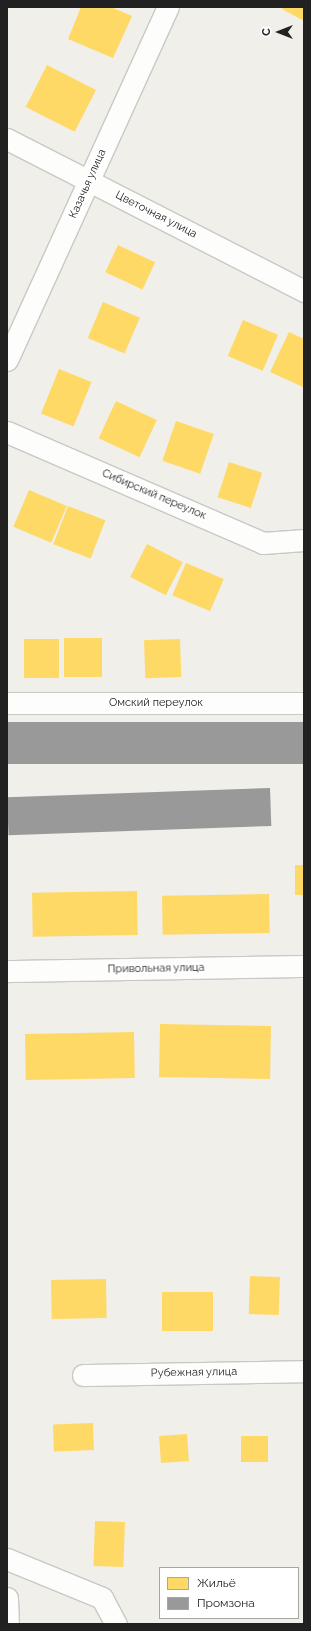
<!DOCTYPE html>
<meta charset="utf-8">
<style>
body{margin:0}
#map{position:relative;width:311px;height:1631px;overflow:hidden;background:#f0efea;font-family:Raleway,sans-serif}
div>[style]{position:absolute}
[style*='--x']{left:calc(var(--x)*1px);top:calc(var(--y)*1px);width:calc(var(--w)*1px);rotate:calc(var(--a)*1deg)}
.homes>*{inset:0;background:#ffd966;transform-origin:0 0}
.industry>*{inset:0;background:#999;transform-origin:0 0}
.roads{filter:drop-shadow(1px 0 #c8c8c6) drop-shadow(-1px 0 #c8c8c6) drop-shadow(0 1px #c8c8c6) drop-shadow(0 -1px #c8c8c6)}
.minor>*{height:21px;margin:-10.5px;padding:0 10.5px;transform-origin:10.5px;border-radius:10.5px;background:#fdfdfc}
span{translate:-50% -50%;white-space:nowrap;text-align:center;line-height:1.15;-webkit-text-stroke:4px #fff;paint-order:stroke}
.street-label{font-size:11px;color:#212121}
.frame{position:absolute;inset:0;border:8px solid #212121;pointer-events:none}
.legend{position:absolute;left:159px;top:1567px;width:140px;height:52px;box-sizing:border-box;background:#fff;border:1px solid #a6a6a6;margin:0;padding:5px 7px;list-style:none;font-size:12px;color:#212121}
.legend li{display:flex;align-items:center;gap:8px;height:20px}
.legend b{width:20px;border:1px solid #a6a6a6}
.north{position:absolute;left:259px;top:12px;width:40px;height:40px;-webkit-text-stroke:3px #fff;paint-order:stroke;rotate:270deg;font-size:11px;font-weight:700;line-height:16px;text-align:center;color:#212121}
.north::after{content:'';display:block;margin:auto;width:14px;height:18px;background:#212121;clip-path:polygon(50% 0,100% 100%,50% 72%,0 100%)}
</style>
<div id="map">
<div class="homes">
<i style="clip-path:polygon(81px 7px,111px 7px,132px 16px,113px 58px,68px 39px)"></i>
<i style="clip-path:polygon(283px 7px,304px 7px,304px 21px,282px 9px)"></i>
<i style="left:47px;top:65px;width:55px;height:47px;rotate:27deg"></i>
<i style="left:118px;top:245px;width:41px;height:30px;rotate:25deg"></i>
<i style="left:103px;top:302px;width:40px;height:39px;rotate:23deg"></i>
<i style="left:243px;top:320px;width:38px;height:39px;rotate:23deg"></i>
<i style="clip-path:polygon(289px 332px,304px 339px,303px 387px,270px 372px)"></i>
<i style="left:59px;top:369px;width:35px;height:48px;rotate:22deg"></i>
<i style="left:116px;top:401px;width:45px;height:41px;rotate:25deg"></i>
<i style="left:176px;top:421px;width:40px;height:42px;rotate:19deg"></i>
<i style="left:229px;top:462px;width:35px;height:37px;rotate:18deg"></i>
<i style="left:29px;top:490px;width:41px;height:40px;rotate:23deg"></i>
<i style="left:68px;top:506px;width:40px;height:41px;rotate:21deg"></i>
<i style="left:147px;top:544px;width:40px;height:37px;rotate:27deg"></i>
<i style="left:186px;top:563px;width:41px;height:35px;rotate:23deg"></i>
<i style="left:64px;top:638px;width:38px;height:39px"></i>
<i style="left:24px;top:639px;width:35px;height:39px"></i>
<i style="left:180px;top:639px;width:38px;height:36px;rotate:88deg"></i>
<i style="left:295px;top:865px;width:9px;height:30px"></i>
<i style="left:137px;top:891px;width:44px;height:105px;rotate:89deg"></i>
<i style="left:269px;top:894px;width:39px;height:107px;rotate:89deg"></i>
<i style="left:160px;top:1024px;width:111px;height:53px;rotate:1deg"></i>
<i style="left:134px;top:1032px;width:46px;height:109px;rotate:89deg"></i>
<i style="left:250px;top:1276px;width:30px;height:38px;rotate:2deg"></i>
<i style="left:106px;top:1279px;width:39px;height:55px;rotate:89deg"></i>
<i style="left:162px;top:1292px;width:51px;height:39px"></i>
<i style="left:93px;top:1423px;width:27px;height:40px;rotate:88deg"></i>
<i style="left:187px;top:1434px;width:27px;height:28px;rotate:86deg"></i>
<i style="left:268px;top:1436px;width:26px;height:27px;rotate:90deg"></i>
<i style="left:95px;top:1521px;width:30px;height:45px;rotate:2deg"></i>
</div>
<div class="industry">
<i style="left:304px;top:722px;width:42px;height:297px;rotate:90deg"></i>
<i style="left:270px;top:788px;width:38px;height:263px;rotate:88deg"></i>
</div>
<div class="roads">
<div class="minor">
<i style="--x:7;--y:139;--w:334;--a:27.1"></i>
<i style="--x:7;--y:360;--w:388;--a:-65.5"></i>
<i style="--x:7;--y:432;--w:279;--a:23.4"></i>
<i style="--x:263;--y:543;--w:41;--a:-4.2"></i>
<i style="--x:7;--y:703;--w:297;--a:0"></i>
<i style="--x:7;--y:971;--w:297;--a:-1"></i>
<i style="--x:83;--y:1375;--w:221;--a:-1"></i>
<i style="--x:7;--y:1559;--w:103;--a:22.3"></i>
<i style="--x:102;--y:1598;--w:30;--a:62"></i>
<i style="--x:7;--y:1598;--w:26;--a:88"></i>
</div>
</div>
<div class="street-label">
<span style="left:88px;top:184px;rotate:-66deg">Казачья улица</span>
<span style="left:156px;top:215px;rotate:27deg">Цветочная улица</span>
<span style="left:154px;top:495px;rotate:23deg">Сибирский переулок</span>
<span style="left:156px;top:703px">Омский переулок</span>
<span style="left:156px;top:969px;rotate:-1deg">Привольная улица</span>
<span style="left:194px;top:1373px;rotate:-1deg">Рубежная улица</span>
</div>
<div class="frame"></div>
<ul class="legend">
<li><b style="height:11px;background:#ffd966"></b>Жильё</li>
<li><b style="height:11px;background:#999"></b>Промзона</li>
</ul>
<div class="north">С</div>
</div>
